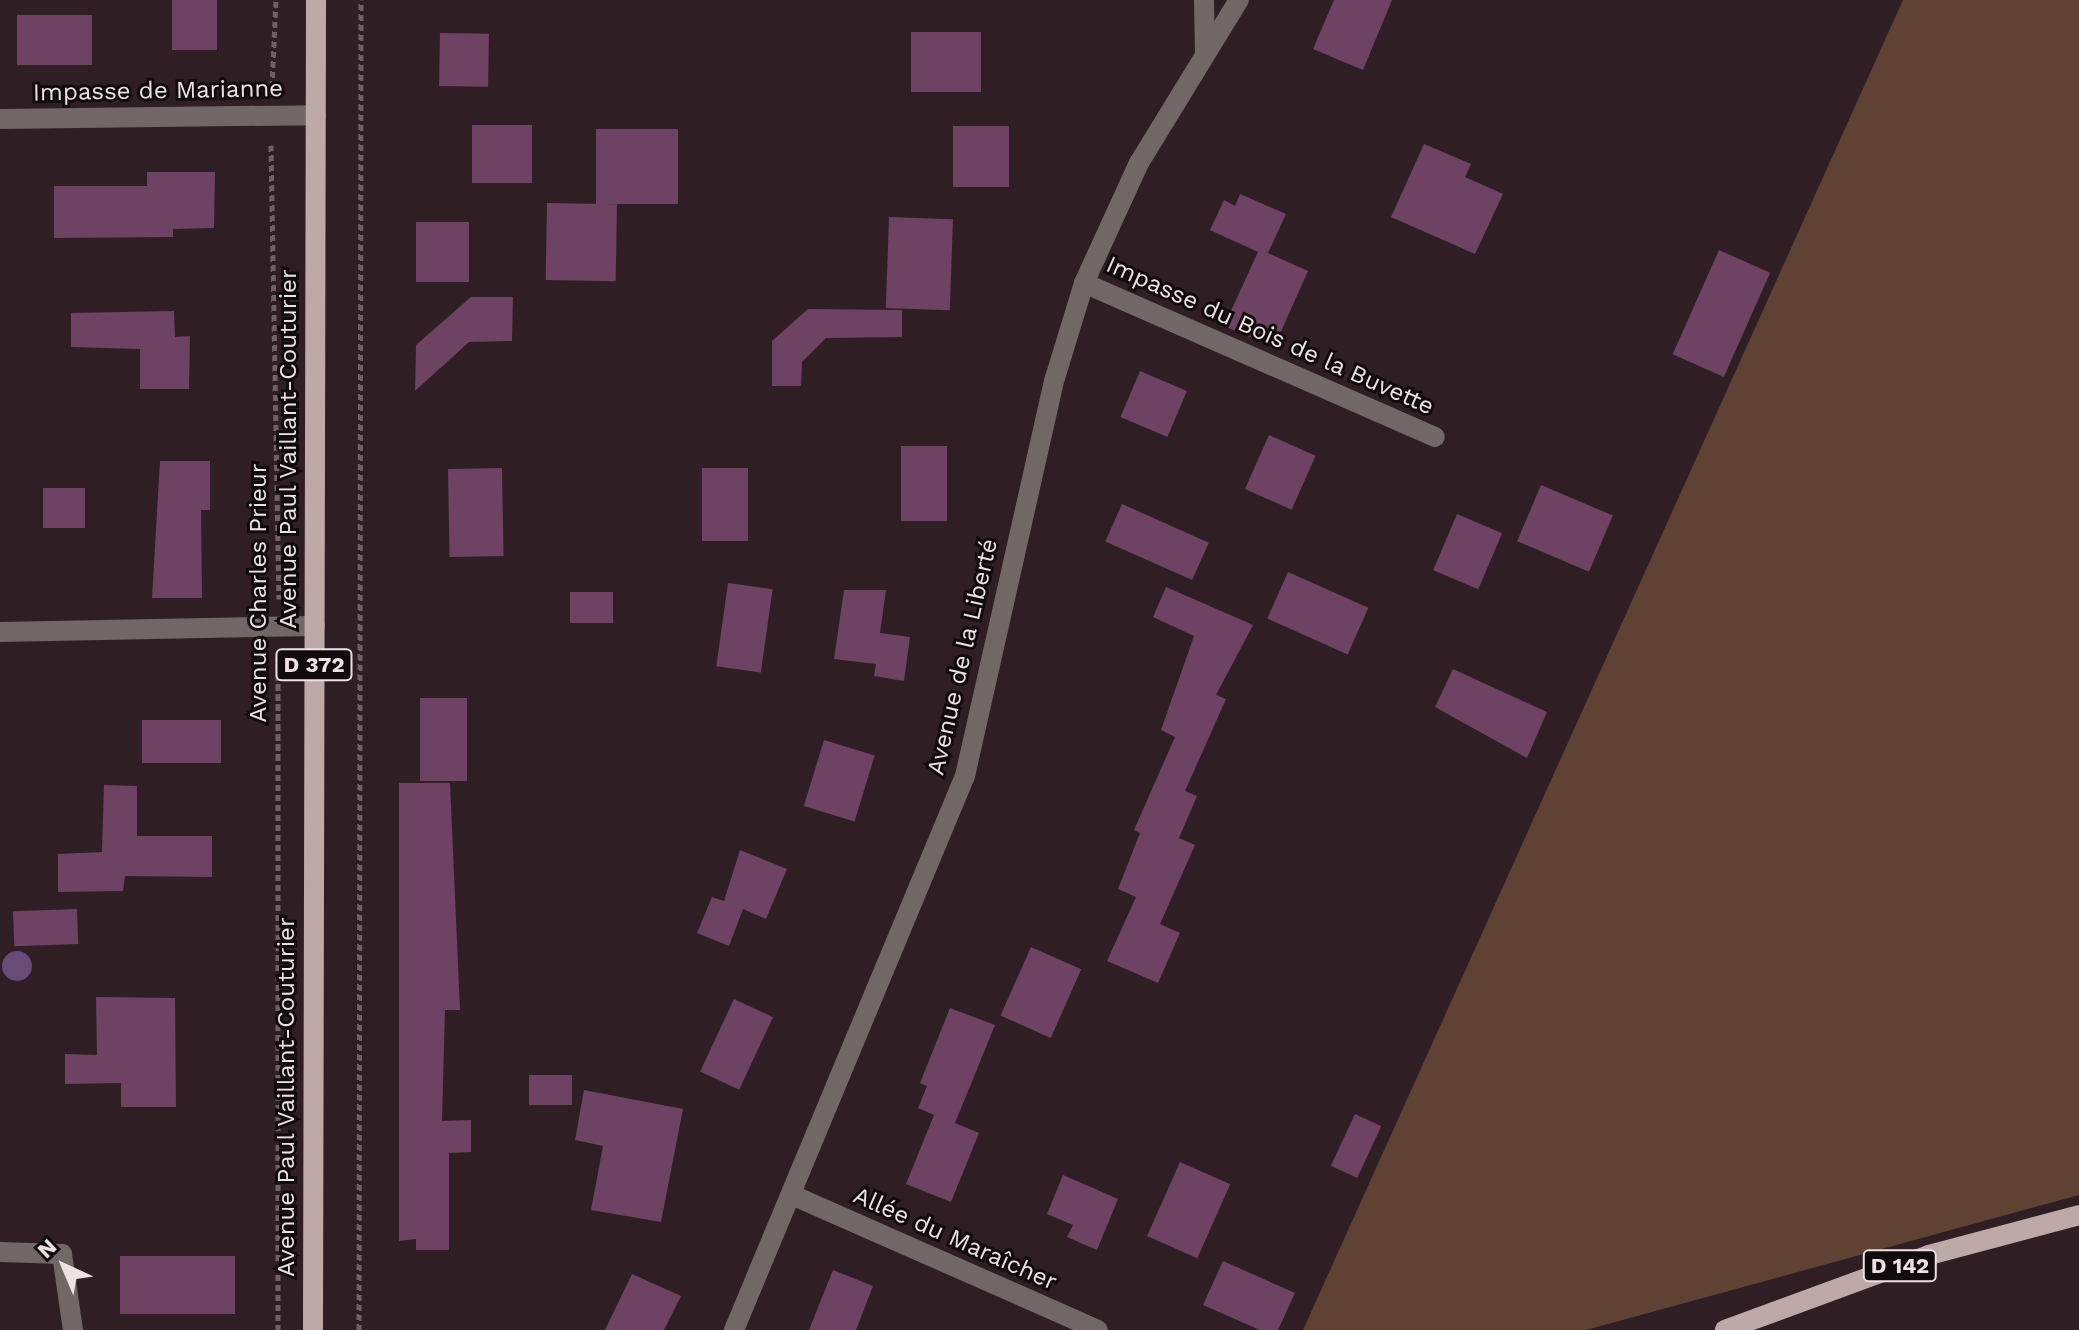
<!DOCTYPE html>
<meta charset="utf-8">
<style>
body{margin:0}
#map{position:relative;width:2079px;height:1330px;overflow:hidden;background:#2f1f24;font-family:"Work Sans",sans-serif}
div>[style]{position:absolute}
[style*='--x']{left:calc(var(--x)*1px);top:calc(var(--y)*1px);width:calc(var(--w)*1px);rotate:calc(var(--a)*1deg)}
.green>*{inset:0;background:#604234}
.water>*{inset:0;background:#684c78}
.round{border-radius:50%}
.building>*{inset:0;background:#6e4263;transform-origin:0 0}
.path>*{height:5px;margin-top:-2.5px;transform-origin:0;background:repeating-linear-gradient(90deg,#6e6064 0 6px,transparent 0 10px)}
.minor>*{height:20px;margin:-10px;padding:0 10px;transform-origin:10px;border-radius:10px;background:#706766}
.major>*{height:20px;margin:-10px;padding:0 10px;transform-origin:10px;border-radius:10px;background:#bdaaa8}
span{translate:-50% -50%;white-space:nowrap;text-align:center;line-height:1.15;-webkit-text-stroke:6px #120b0d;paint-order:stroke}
.shield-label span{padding:2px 6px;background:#120b0d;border:2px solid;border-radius:6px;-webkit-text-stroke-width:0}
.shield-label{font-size:22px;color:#ede1e4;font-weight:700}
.street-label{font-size:24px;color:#ede1e4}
.north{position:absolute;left:24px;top:1226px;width:80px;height:80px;-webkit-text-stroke:6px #120b0d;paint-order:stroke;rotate:316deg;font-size:22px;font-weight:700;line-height:32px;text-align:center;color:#ede1e4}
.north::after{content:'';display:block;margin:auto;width:28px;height:36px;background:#ede1e4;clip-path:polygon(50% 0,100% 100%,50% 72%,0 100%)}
</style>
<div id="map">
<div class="green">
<i style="clip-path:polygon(1903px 0,2079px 0,2079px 1195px,1586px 1330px,1303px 1330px)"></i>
</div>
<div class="water">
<i class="round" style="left:2px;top:951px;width:30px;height:30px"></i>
</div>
<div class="building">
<i style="left:172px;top:0;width:45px;height:50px"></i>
<i style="clip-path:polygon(1334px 0,1392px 0,1363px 70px,1313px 49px)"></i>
<i style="left:17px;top:15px;width:75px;height:50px"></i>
<i style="left:911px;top:32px;width:70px;height:60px"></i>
<i style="left:440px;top:33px;width:49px;height:53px;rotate:1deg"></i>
<i style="left:472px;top:125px;width:60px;height:58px"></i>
<i style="left:953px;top:126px;width:56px;height:61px"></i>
<i style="left:596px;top:129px;width:82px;height:75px"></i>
<i style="clip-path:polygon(1424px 144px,1471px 164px,1465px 177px,1503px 194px,1475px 254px,1391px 217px)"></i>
<i style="clip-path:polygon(147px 172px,215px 172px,214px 228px,173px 229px,173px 237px,54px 238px,54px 186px,147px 186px)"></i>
<i style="clip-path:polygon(1240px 194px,1286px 214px,1268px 253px,1308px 271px,1274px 347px,1224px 326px,1258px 252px,1210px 230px,1224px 200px,1235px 206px)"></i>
<i style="left:547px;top:203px;width:70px;height:77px;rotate:1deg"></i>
<i style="left:889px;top:217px;width:64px;height:91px;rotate:2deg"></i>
<i style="left:416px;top:222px;width:53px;height:60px"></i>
<i style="left:1719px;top:250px;width:56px;height:114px;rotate:24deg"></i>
<i style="clip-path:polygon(471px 297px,513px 297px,512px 341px,469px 342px,415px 391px,416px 345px)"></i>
<i style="clip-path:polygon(808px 309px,902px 310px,902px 337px,826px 338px,802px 362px,801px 386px,772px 386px,772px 341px)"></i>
<i style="clip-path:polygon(174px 311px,175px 337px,190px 336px,189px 389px,140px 389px,140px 349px,71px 347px,71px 313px)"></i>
<i style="left:1140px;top:371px;width:51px;height:50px;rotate:23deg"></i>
<i style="left:1269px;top:435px;width:51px;height:59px;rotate:24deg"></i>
<i style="left:901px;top:446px;width:46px;height:75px"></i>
<i style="clip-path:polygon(160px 461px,210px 461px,210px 510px,201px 510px,202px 598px,152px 598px)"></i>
<i style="left:502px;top:468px;width:88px;height:54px;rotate:89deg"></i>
<i style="left:702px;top:468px;width:46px;height:73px"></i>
<i style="left:1541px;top:485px;width:78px;height:61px;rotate:23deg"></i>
<i style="left:43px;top:488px;width:42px;height:40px"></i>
<i style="left:1122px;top:504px;width:95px;height:41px;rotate:24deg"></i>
<i style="left:1457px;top:514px;width:49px;height:61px;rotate:23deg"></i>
<i style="left:1288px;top:572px;width:88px;height:51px;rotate:24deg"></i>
<i style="left:728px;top:583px;width:45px;height:84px;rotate:8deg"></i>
<i style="clip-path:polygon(1166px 587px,1253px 625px,1216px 695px,1226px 699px,1185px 791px,1197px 796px,1179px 838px,1195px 845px,1160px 924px,1180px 933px,1158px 983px,1107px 961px,1136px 897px,1118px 889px,1140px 833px,1134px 830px,1175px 737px,1161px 730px,1194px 636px,1153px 617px)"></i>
<i style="clip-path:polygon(844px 590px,886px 590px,880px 633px,910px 637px,904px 681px,874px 676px,876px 664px,834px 659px)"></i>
<i style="left:613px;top:592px;width:31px;height:43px;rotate:90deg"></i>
<i style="clip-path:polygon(1453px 669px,1547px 712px,1527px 758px,1435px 707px)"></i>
<i style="left:420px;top:698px;width:47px;height:83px"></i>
<i style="left:142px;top:720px;width:79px;height:43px"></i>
<i style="left:824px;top:740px;width:53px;height:69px;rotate:17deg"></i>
<i style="clip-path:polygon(399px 783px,450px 783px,460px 1010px,445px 1010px,442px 1121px,471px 1120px,471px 1152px,449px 1153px,449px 1250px,416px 1250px,416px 1239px,399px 1241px)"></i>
<i style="clip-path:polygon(104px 785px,137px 786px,137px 836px,212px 836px,212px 877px,125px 876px,123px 891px,58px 892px,58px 854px,102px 852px)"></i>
<i style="clip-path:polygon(740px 850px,787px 869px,766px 919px,743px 909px,729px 946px,697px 933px,712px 897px,724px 901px)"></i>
<i style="left:77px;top:909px;width:35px;height:64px;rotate:88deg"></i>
<i style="left:1031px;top:947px;width:55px;height:75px;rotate:24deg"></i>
<i style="clip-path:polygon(96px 997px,175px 998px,176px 1107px,121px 1107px,121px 1083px,65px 1084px,65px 1054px,97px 1055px)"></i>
<i style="left:734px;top:999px;width:43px;height:80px;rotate:25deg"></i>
<i style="clip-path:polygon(950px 1008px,995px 1025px,955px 1123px,979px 1133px,951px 1202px,906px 1184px,934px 1115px,918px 1108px,927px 1086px,920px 1083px)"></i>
<i style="left:529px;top:1075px;width:43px;height:30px"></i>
<i style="clip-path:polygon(584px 1090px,683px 1109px,661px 1222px,591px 1210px,603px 1146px,575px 1140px)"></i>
<i style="left:1355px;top:1114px;width:29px;height:57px;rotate:25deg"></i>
<i style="left:1180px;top:1162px;width:55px;height:81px;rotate:24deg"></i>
<i style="clip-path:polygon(1063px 1175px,1118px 1199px,1097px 1250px,1067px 1237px,1073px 1225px,1047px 1214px)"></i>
<i style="left:120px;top:1256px;width:115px;height:58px"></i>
<i style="clip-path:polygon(1223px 1261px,1295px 1293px,1278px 1330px,1260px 1330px,1203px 1305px)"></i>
<i style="clip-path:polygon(833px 1270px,873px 1286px,856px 1330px,809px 1330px)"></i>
<i style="clip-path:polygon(632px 1274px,681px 1296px,664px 1330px,605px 1330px)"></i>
</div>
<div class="path">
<i style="--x:272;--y:87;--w:87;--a:-87.4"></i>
<i style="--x:271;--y:145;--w:454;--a:89"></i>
<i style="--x:278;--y:1330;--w:673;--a:-90"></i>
<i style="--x:359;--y:1330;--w:1330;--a:-89.91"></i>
</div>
<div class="minor">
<i style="--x:1204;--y:0;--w:52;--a:88.9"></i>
<i style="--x:0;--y:119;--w:316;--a:-0.7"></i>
<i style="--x:1084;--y:283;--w:383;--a:23.7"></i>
<i style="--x:0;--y:632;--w:315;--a:-1.1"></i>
<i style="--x:792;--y:1195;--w:334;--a:23.8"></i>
<i style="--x:0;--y:1252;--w:62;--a:1.8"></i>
<i style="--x:62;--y:1254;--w:77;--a:81.8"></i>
<i style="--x:734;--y:1330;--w:600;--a:-67.37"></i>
<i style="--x:965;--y:776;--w:408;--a:-77.3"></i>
<i style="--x:1055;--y:378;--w:99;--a:-73"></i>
<i style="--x:1084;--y:283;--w:132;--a:-65.4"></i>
<i style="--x:1139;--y:163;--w:191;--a:-58.5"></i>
</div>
<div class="major">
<i style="--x:313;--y:1330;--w:1330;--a:-89.87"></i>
<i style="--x:1725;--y:1330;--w:217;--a:-20.2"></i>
<i style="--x:1929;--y:1255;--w:155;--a:-14.9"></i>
</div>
<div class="shield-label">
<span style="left:314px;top:665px">D 372</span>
<span style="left:1900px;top:1266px">D 142</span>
</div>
<div class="street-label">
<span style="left:158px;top:91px;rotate:-1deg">Impasse de Marianne</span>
<span style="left:1270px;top:336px;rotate:24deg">Impasse du Bois de la Buvette</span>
<span style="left:289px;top:449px;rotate:-90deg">Avenue Paul Vaillant-Couturier</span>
<span style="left:259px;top:593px;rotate:-90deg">Avenue Charles Prieur</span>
<span style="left:963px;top:657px;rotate:-77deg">Avenue de la Liberté</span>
<span style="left:287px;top:1097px;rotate:-90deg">Avenue Paul Vaillant-Couturier</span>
<span style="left:955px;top:1239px;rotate:24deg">Allée du Maraîcher</span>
</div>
<div class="north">N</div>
</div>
